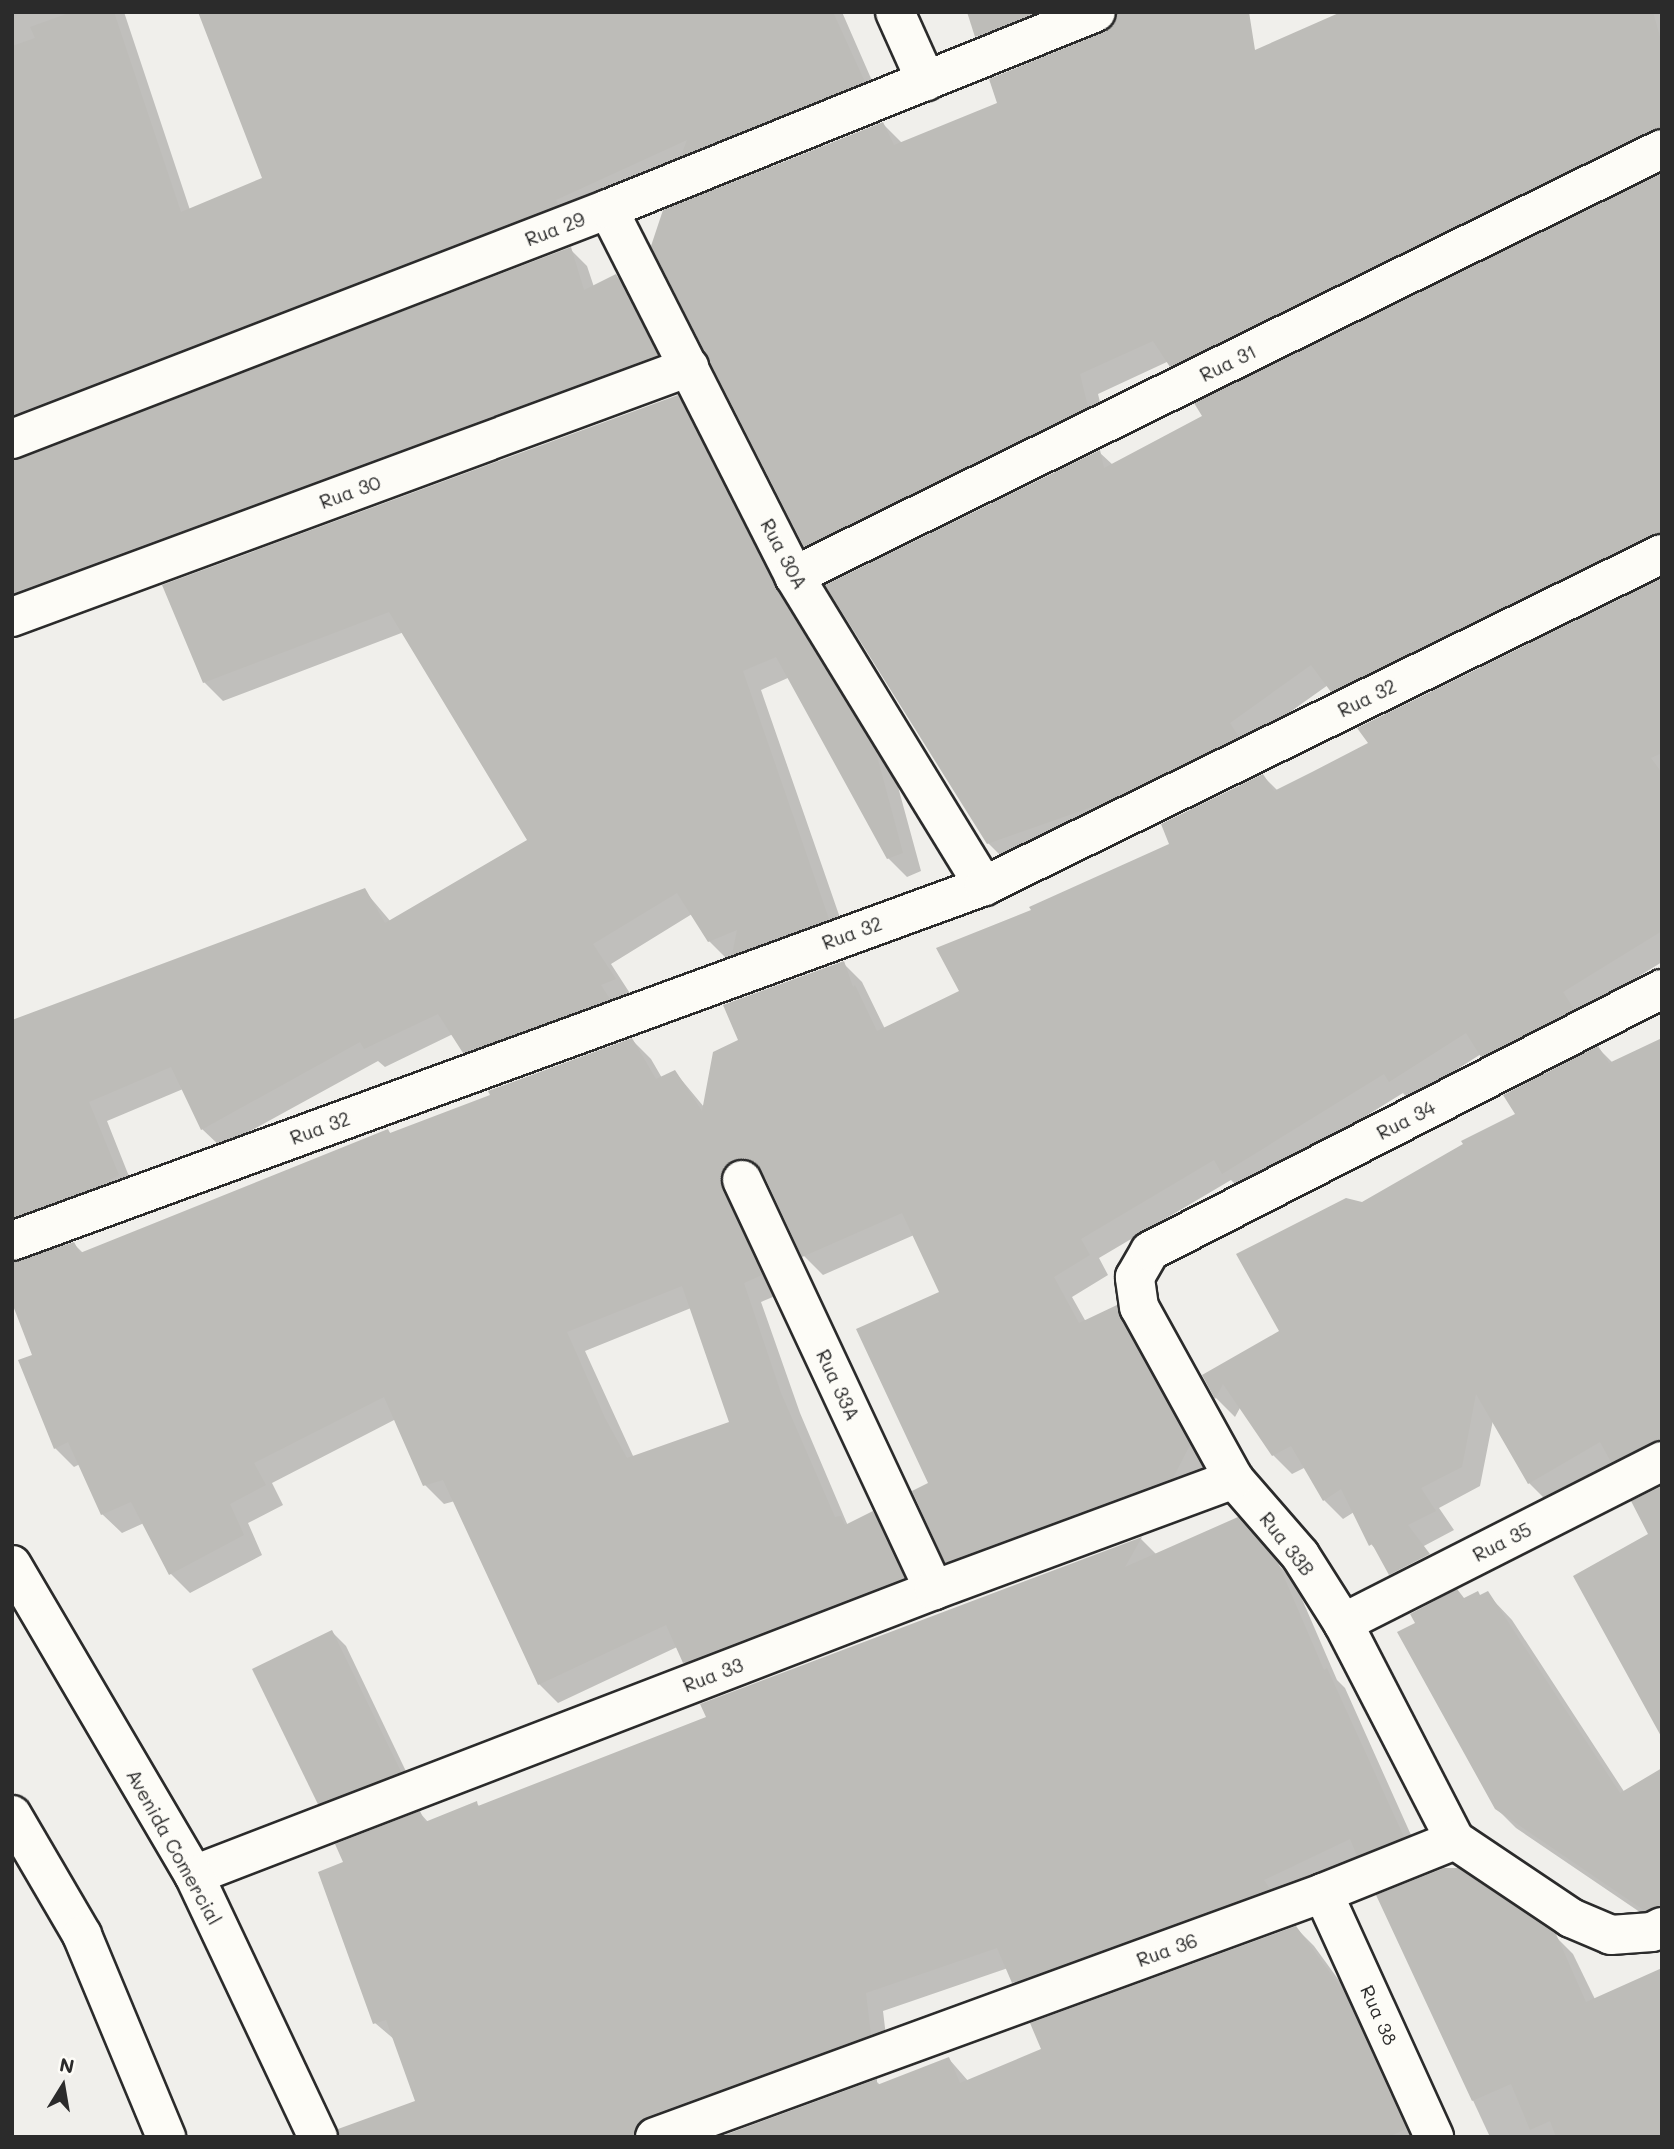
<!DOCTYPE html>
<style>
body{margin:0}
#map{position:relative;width:1674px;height:2149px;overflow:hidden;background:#f0efeb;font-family:Mali,sans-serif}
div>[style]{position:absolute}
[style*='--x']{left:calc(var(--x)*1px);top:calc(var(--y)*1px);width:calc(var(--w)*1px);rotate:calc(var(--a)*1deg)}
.shadow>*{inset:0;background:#0003}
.building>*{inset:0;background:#bdbcb8;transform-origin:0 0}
.roads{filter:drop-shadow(2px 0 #2b2b2b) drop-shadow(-2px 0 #2b2b2b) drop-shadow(0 2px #2b2b2b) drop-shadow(0 -2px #2b2b2b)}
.minor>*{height:38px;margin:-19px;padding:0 19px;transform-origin:19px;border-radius:19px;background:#fdfcf7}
.tertiary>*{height:38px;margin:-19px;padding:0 19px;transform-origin:19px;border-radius:19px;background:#fdfcf7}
span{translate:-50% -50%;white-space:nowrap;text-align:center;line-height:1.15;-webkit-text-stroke:6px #fdfcf7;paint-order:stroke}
.street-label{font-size:19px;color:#2b2b2b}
.frame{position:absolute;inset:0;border:14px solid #2b2b2b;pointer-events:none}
.north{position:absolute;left:28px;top:2051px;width:70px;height:70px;-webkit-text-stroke:5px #fdfcf7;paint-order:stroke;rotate:11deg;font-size:19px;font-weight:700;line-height:28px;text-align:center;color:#2b2b2b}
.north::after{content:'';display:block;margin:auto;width:24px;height:32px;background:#2b2b2b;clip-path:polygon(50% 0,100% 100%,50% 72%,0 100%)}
</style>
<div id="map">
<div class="shadow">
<i style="clip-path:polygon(12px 12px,124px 12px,190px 210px,265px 179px,200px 12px,842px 12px,880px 99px,12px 442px)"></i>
<i style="clip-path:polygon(969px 12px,1103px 12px,996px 55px,977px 36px)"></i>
<i style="clip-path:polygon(1344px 12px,1662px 12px,1662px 153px,1191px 385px,1169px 361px,1098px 394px,1106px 426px,824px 565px,805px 546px,883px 124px,902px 143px,1236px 61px)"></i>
<i style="clip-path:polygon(1662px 175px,1662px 558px,1351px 710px,1328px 685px,1248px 742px,1007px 862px,988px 843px,1099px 452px,1113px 465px)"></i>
<i style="clip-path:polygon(570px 249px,587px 266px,594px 287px,616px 276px,633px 292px,673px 372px,12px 623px,12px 462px)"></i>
<i style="clip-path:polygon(677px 397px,696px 415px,894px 772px,921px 871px,907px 877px,888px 858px,790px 677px,761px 690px,847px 938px,728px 960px,709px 941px,692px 914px,611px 964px,633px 998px,483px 1071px,465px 1052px,453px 1034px,385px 1067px,378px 1061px,221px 1147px,202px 1129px,183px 1089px,107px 1121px,136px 1194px,12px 1248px,12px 1022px,364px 890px,391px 922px,530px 841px,404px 632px,223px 701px,204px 682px)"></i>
<i style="clip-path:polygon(evenodd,1662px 580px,1662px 962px,1581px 1012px,1501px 1075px,1481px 1054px,1409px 1100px,1403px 1093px,1243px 1192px,1231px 1180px,1099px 1258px,1108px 1275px,1072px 1297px,1086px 1322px,1116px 1308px,1135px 1326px,1209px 1466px,1192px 1497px,966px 1581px,947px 1561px,930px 1484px,941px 1293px,914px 1235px,823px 1275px,804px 1256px,765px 1177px,752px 1179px,780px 1294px,761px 1302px,800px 1413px,848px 1526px,873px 1513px,892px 1532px,922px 1597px,703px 1681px,684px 1662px,677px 1647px,558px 1703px,539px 1684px,455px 1501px,444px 1504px,425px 1485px,396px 1419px,272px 1483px,283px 1505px,248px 1523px,262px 1555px,190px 1593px,171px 1574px,144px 1523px,122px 1533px,102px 1514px,80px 1464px,74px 1467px,55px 1448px,34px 1356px,74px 1244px,84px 1254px,388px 1131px,392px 1135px,632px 1040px,651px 1059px,662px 1078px,675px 1072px,704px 1107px,740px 1041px,843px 963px,862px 982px,885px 1029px,961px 991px,1034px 911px,1171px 845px,1263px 776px,1278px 791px,1370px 744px,1662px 580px,691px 1308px,731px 1423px,634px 1458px,585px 1351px,691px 1308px)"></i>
<i style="clip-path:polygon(1662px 1039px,1662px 1441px,1623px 1465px,1619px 1461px,1548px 1502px,1529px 1483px,1493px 1420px,1480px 1486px,1439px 1508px,1454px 1530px,1390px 1564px,1371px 1544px,1354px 1512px,1343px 1519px,1324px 1500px,1306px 1467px,1292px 1474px,1273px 1455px,1241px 1406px,1235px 1417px,1216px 1398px,1204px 1376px,1281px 1332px,1363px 1203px,1518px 1115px,1598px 1048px,1613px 1063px)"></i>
<i style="clip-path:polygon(1238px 1519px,1295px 1583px,1337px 1680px,1345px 1688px,1420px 1855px,1032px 2000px,1014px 1982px,1008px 1968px,883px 2011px,888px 2053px,661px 2137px,424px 2137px,418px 2102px,395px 2040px,375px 2023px,346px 1863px,420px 1813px,428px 1822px,476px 1803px,480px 1807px,708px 1718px,702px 1705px,1141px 1539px,1157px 1555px)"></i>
<i style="clip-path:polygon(1493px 1600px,1512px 1620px,1625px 1793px,1662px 1770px,1662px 1916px,1653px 1921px,1516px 1828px,1496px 1808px)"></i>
<i style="clip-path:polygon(332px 1632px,346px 1646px,413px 1786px,331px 1817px,318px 1803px)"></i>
<i style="clip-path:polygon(1378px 1896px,1555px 1936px,1573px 1954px,1662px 2137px,1490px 2137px)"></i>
<i style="clip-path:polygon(1296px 1928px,1314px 1946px,1362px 2012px,1418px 2137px,725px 2137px,876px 2081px,880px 2085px,949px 2059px,969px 2082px,1044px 2050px)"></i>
</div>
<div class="building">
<i style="clip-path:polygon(72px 12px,114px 12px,181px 212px,262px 178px,198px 12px,833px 12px,865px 82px,681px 156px,687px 140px,556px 200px,558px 205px,12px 415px,12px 46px,35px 38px,30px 27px)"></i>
<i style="clip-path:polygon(967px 12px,1037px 12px,975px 37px)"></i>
<i style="clip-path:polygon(1117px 12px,1249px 12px,1255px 50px,1341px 12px,1653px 12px,1662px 44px,1662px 127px,1170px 367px,1153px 341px,1080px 374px,1088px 407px,804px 547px,651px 246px,663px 210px,883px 122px,894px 145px,997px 103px,989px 79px,1104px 32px,1114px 25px)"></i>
<i style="clip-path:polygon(1662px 173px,1662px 532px,1331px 692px,1311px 665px,1230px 723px,1239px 737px,1109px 801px,987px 844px,825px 585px,1100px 450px,1104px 468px,1202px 416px,1194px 403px)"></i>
<i style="clip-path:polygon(571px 247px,584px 290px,616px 274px,658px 355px,12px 593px,12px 460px)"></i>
<i style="clip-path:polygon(678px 395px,775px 586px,876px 752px,903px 853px,887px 859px,776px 657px,743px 671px,829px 919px,732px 955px,737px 930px,708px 942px,677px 893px,593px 944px,616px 979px,601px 985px,610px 999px,463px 1053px,438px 1014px,364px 1049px,360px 1042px,201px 1130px,171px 1067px,89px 1102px,119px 1175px,99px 1186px,12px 1218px,12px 1020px,365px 888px,385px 923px,527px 840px,389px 612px,203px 683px,162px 585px)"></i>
<i style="clip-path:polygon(evenodd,1662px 578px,1662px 753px,1651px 758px,1662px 773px,1662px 931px,1563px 992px,1574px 1009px,1481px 1057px,1466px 1033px,1389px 1082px,1384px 1074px,1222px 1174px,1214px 1160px,1081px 1239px,1090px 1255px,1054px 1277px,1079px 1323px,1117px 1305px,1120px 1318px,1190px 1445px,1173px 1478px,945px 1563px,912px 1491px,928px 1483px,856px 1329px,939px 1292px,902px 1213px,802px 1257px,762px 1171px,754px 1162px,743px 1158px,733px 1160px,725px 1167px,720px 1179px,762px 1275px,744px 1283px,781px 1393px,835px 1517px,841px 1516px,845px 1525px,873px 1511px,904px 1578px,683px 1663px,666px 1625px,538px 1685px,443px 1480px,423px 1486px,384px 1397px,254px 1463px,266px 1485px,230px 1504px,244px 1535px,169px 1575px,131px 1502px,101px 1515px,68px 1442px,54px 1449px,18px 1360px,32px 1355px,12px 1303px,12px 1262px,74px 1242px,80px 1253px,388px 1129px,390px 1133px,490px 1095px,488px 1091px,632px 1038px,656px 1079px,675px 1070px,702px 1111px,713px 1052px,738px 1040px,723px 1005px,844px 961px,853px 987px,855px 985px,877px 1031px,959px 991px,936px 948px,1031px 910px,1029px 907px,1169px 844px,1161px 824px,1263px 774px,1274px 791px,1312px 772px,1368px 743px,1357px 728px,1662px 578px,682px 1286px,729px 1422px,627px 1458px,605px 1418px,567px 1332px,682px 1286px)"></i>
<i style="clip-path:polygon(1662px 1038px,1662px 1439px,1611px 1462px,1600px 1442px,1528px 1484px,1476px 1394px,1462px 1467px,1421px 1488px,1436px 1511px,1408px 1525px,1430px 1554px,1389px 1575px,1372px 1544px,1369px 1546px,1341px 1489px,1323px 1501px,1291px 1446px,1272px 1456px,1223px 1384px,1215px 1399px,1202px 1375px,1279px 1331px,1236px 1254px,1346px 1198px,1362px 1202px,1463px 1144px,1461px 1141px,1515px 1114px,1503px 1095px,1598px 1046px,1609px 1063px)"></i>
<i style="clip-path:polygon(1662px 1486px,1662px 1738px,1573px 1576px,1648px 1534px,1631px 1501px)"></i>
<i style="clip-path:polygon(1238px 1517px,1278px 1563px,1324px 1670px,1327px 1668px,1404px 1837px,1357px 1856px,1350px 1839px,1264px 1880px,1270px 1889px,1012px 1983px,997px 1948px,866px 1993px,871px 2035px,648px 2116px,638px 2124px,634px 2137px,340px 2137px,338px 2129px,415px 2101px,386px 2020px,373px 2024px,318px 1872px,343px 1862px,335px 1844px,420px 1811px,425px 1822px,477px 1801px,478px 1806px,706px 1717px,700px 1704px,1142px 1537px,1125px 1567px)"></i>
<i style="clip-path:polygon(1457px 1589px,1464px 1598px,1478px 1591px,1480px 1595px,1488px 1591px,1620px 1793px,1662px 1768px,1662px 1905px,1645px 1911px,1495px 1809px,1397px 1632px,1415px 1623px,1410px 1614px)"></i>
<i style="left:332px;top:1630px;width:158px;height:89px;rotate:64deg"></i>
<i style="clip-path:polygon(1444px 1868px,1458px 1868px,1556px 1934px,1586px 2002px,1662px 1968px,1662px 2137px,1556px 2137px,1550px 2121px,1530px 2130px,1511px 2084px,1472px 2101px,1376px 1895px)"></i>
<i style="clip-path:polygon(1296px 1926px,1344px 1992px,1406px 2129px,1388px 2137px,719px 2137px,877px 2079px,877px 2085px,949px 2057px,960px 2083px,1041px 2049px,1030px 2023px)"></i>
</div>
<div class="roads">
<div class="minor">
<i style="--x:895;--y:12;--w:76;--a:65.8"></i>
<i style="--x:608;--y:209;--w:411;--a:63.1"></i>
<i style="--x:794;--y:576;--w:364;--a:58.5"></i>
<i style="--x:12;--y:439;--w:639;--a:-21.1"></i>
<i style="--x:608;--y:209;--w:526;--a:-21.98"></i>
<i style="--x:794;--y:576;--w:967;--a:-26.19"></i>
<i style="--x:12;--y:617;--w:722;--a:-20.27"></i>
<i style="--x:742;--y:1180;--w:453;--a:64.9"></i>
<i style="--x:12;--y:1241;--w:1035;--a:-20.06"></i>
<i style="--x:984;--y:886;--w:755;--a:-26.09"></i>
<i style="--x:1343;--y:1623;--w:358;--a:-26.9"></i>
<i style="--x:1455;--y:1840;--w:244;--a:-117.3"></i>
<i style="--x:1343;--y:1623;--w:80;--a:-122.3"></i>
<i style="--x:1300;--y:1555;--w:101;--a:-131"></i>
<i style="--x:1234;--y:1479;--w:196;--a:-118.9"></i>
<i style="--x:1139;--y:1307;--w:30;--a:-98"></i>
<i style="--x:1135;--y:1277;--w:30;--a:-60"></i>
<i style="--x:1150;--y:1251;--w:575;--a:-27.1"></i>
<i style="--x:194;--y:1875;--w:793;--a:-21.06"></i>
<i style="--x:934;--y:1590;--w:320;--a:-20.3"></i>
<i style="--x:1323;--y:1893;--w:268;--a:65.5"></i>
<i style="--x:655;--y:2137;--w:711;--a:-20.07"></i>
<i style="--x:1323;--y:1893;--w:142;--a:-21.9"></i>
<i style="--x:1455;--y:1840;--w:140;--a:33.9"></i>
<i style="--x:1571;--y:1918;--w:43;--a:23"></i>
<i style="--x:1611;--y:1935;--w:41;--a:-4.2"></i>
<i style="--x:1652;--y:1932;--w:11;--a:-27"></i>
</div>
<div class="tertiary">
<i style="--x:12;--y:1565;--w:359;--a:59.6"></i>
<i style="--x:194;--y:1875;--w:290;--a:64.7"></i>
<i style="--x:12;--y:1815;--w:139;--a:59.7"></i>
<i style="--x:82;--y:1935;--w:219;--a:67.4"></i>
</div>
</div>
<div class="street-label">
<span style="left:555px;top:229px;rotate:-21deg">Rua 29</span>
<span style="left:1228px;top:363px;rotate:-26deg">Rua 31</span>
<span style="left:350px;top:492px;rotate:-20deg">Rua 30</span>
<span style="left:784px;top:554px;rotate:62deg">Rua 30A</span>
<span style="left:1367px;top:698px;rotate:-26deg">Rua 32</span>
<span style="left:852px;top:933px;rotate:-20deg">Rua 32</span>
<span style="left:1406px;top:1120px;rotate:-27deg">Rua 34</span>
<span style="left:320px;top:1128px;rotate:-20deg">Rua 32</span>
<span style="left:838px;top:1385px;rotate:65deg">Rua 33A</span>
<span style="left:1502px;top:1542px;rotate:-27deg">Rua 35</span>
<span style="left:1287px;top:1544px;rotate:52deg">Rua 33B</span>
<span style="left:713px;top:1675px;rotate:-21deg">Rua 33</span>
<span style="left:174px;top:1847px;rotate:61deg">Avenida Comercial</span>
<span style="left:1167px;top:1950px;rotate:-20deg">Rua 36</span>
<span style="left:1379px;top:2015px;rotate:66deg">Rua 38</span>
</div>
<div class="frame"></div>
<div class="north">N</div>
</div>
